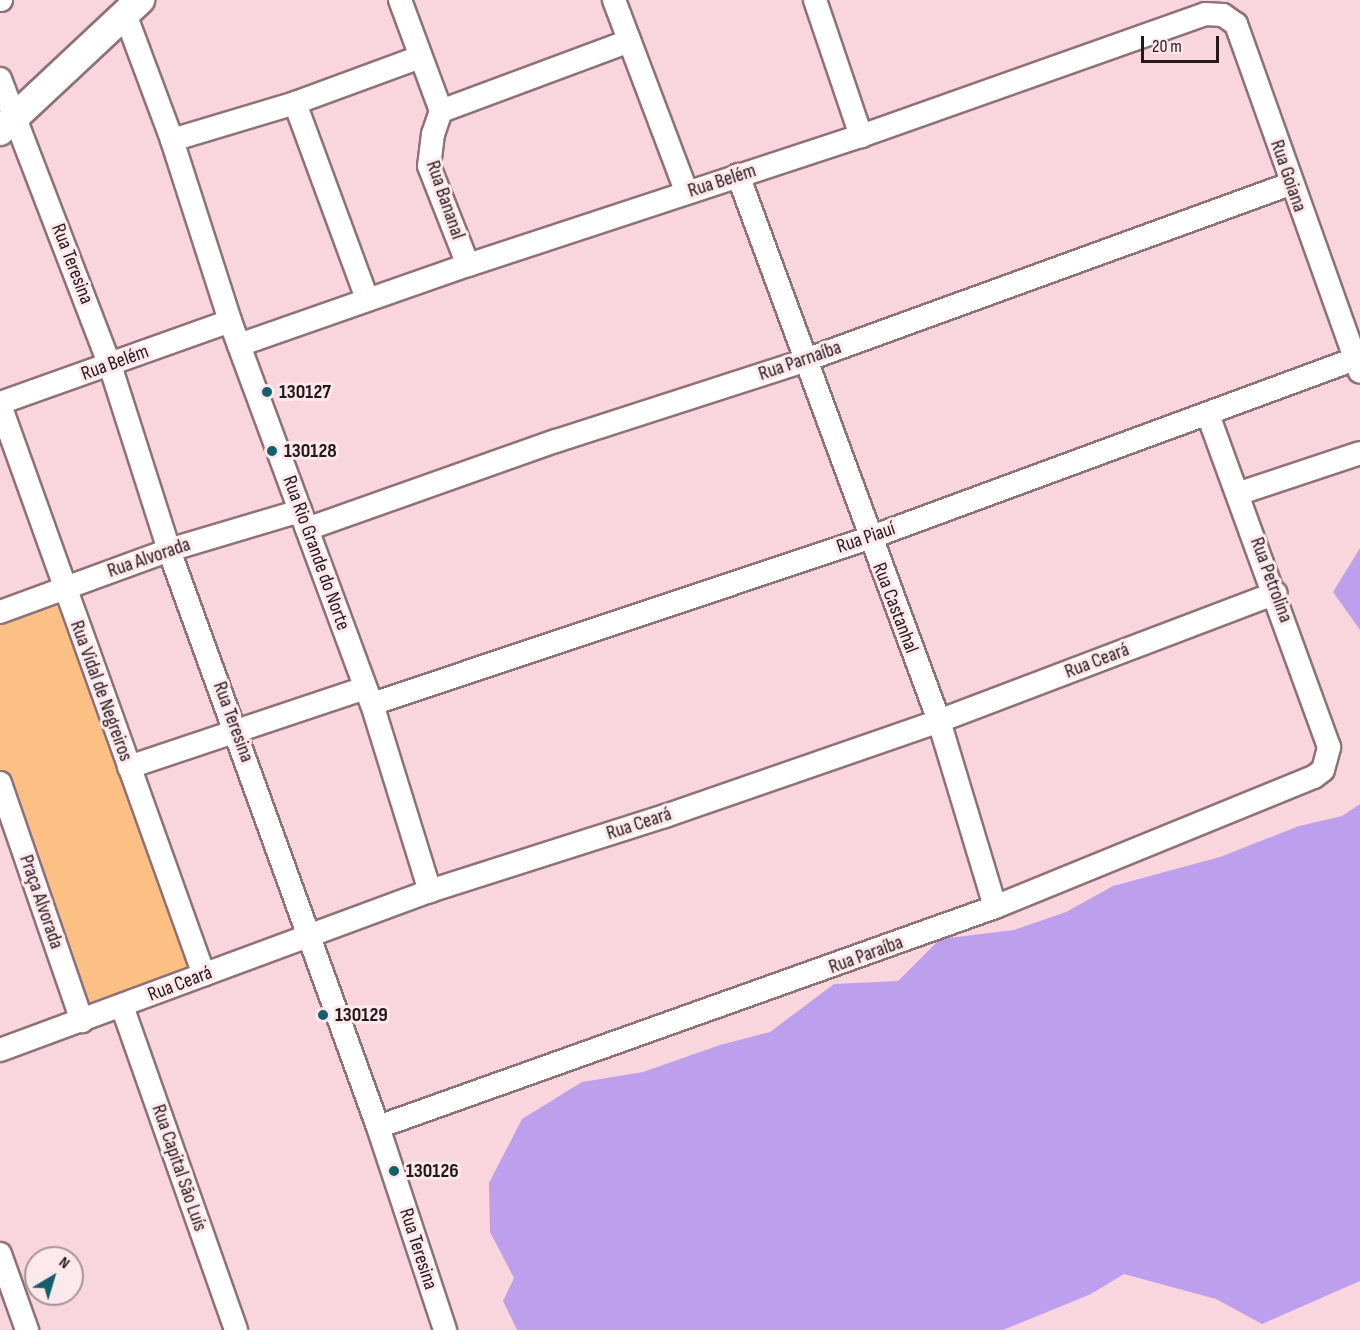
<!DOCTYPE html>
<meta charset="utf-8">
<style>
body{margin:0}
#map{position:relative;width:1360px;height:1330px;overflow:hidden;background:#f9d6de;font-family:"Sofia Sans Condensed",sans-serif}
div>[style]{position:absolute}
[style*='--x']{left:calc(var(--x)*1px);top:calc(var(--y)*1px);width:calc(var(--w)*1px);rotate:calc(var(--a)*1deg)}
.green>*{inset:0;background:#fcbf84}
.water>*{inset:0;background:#be9fed}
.roads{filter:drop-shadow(2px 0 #8f7178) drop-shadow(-2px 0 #8f7178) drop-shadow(0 2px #8f7178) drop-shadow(0 -2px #8f7178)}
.minor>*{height:22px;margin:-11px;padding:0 11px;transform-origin:11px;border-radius:11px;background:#fff}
.tertiary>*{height:28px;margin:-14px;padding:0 14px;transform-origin:14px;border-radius:14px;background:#fff}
.dots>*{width:16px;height:16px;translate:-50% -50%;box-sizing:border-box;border:3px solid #fde8ec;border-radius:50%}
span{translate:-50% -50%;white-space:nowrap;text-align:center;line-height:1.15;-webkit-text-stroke:6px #fde8ec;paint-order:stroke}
.street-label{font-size:20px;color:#24181b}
.poi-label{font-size:20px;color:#24181b;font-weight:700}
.left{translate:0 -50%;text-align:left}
.north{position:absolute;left:24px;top:1246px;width:60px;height:60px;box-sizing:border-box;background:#fde8ec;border:2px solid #a69598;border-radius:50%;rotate:38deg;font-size:16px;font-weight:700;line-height:24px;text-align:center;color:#24181b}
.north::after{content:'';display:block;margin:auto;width:21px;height:27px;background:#13606c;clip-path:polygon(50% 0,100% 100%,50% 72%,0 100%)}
.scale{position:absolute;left:1141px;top:36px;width:78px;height:27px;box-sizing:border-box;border:3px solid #24181b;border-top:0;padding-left:8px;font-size:18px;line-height:21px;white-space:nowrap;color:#24181b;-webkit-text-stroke:4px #fde8ec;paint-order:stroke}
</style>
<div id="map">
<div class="green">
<i style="clip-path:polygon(56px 602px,189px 973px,81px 1011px,0 783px,0 622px)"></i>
</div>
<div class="water">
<i style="clip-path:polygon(1360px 548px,1360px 630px,1333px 592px)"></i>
<i style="clip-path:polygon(1360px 804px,1360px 1281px,1262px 1324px,1216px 1299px,1124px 1274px,1091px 1294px,1003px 1330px,517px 1330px,503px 1301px,514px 1278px,490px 1232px,489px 1183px,522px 1119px,582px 1082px,643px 1072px,720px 1045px,770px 1032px,834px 984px,898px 981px,940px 939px,1014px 930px,1066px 912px,1113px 886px,1220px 857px,1299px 826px,1342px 816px)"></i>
</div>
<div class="roads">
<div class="minor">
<i style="--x:0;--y:0;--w:1;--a:0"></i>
<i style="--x:400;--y:0;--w:118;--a:69.7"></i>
<i style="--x:441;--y:111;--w:24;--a:109"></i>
<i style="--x:433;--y:134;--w:32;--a:97"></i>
<i style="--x:429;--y:166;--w:106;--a:68.5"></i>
<i style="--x:614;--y:0;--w:206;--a:69.3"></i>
<i style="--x:815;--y:0;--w:144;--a:71.3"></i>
<i style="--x:125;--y:14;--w:134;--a:69.5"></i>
<i style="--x:172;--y:140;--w:190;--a:72.2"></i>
<i style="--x:230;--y:321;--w:408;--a:69.7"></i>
<i style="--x:372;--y:704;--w:196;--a:72.8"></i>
<i style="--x:0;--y:79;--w:306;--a:69"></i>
<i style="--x:110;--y:365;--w:194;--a:72.3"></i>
<i style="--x:169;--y:550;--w:614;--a:70.09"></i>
<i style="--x:378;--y:1127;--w:214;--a:71.7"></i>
<i style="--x:295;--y:103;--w:209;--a:69.8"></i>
<i style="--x:441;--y:111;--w:201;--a:-20.4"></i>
<i style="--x:172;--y:140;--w:128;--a:-16.7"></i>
<i style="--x:295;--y:103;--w:133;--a:-20.2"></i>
<i style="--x:738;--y:175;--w:582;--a:69.79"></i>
<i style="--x:939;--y:721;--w:194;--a:73.2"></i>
<i style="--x:239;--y:345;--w:243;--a:-19.3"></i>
<i style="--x:468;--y:265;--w:414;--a:-18.2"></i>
<i style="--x:861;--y:136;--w:365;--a:-19.5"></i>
<i style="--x:1205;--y:14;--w:18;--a:3"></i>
<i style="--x:1223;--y:15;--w:16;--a:35"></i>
<i style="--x:1236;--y:24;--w:369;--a:70.4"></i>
<i style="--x:0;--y:403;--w:244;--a:-19.6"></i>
<i style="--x:0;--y:405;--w:605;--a:70.31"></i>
<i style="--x:1240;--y:493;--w:126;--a:-18.4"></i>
<i style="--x:307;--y:529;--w:264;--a:-19.5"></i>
<i style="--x:556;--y:441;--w:260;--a:-17.9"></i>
<i style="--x:803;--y:361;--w:518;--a:-19.97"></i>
<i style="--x:0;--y:612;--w:180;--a:-20.1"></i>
<i style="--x:169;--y:550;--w:137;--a:-16.6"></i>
<i style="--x:372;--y:704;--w:524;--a:-18.47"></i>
<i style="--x:869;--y:538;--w:518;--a:-20.22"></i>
<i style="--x:129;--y:767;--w:249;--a:-18.5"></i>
<i style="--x:0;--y:783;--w:252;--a:71"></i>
<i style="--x:122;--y:1006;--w:343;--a:70.6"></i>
<i style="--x:0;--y:1050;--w:458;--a:-20.3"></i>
<i style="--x:430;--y:891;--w:247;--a:-17.7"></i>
<i style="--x:665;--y:816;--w:290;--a:-19.1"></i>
<i style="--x:939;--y:721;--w:360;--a:-20.8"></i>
<i style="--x:378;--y:1127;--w:655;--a:-19.62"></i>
<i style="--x:995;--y:907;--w:344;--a:-22.2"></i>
<i style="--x:1314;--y:777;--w:11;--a:-38"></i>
<i style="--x:1323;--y:770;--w:24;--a:-75"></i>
<i style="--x:1329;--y:747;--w:353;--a:-110"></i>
<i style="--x:0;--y:1254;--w:81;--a:70.4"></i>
</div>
<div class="tertiary">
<i style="--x:0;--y:131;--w:192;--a:-43.1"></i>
</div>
</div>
<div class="dots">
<i style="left:267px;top:392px;background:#13606c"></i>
<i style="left:272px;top:451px;background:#13606c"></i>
<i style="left:323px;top:1015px;background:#13606c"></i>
<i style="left:394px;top:1171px;background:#13606c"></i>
</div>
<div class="street-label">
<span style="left:1288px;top:176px;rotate:71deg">Rua Goiana</span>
<span style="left:722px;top:181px;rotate:-18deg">Rua Belém</span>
<span style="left:445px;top:200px;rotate:71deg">Rua Bananal</span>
<span style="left:72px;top:264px;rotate:69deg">Rua Teresina</span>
<span style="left:800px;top:361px;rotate:-19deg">Rua Parnaíba</span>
<span style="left:115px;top:363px;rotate:-20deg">Rua Belém</span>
<span style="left:866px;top:538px;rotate:-19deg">Rua Piauí</span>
<span style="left:316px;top:553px;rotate:70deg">Rua Rio Grande do Norte</span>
<span style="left:149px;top:558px;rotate:-19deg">Rua Alvorada</span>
<span style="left:1271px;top:580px;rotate:70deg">Rua Petrolina</span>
<span style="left:895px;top:608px;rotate:69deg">Rua Castanhal</span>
<span style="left:1097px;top:661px;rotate:-21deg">Rua Ceará</span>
<span style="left:101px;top:691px;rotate:70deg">Rua Vidal de Negreiros</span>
<span style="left:233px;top:722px;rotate:70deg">Rua Teresina</span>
<span style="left:639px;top:824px;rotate:-18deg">Rua Ceará</span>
<span style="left:41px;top:902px;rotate:71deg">Praça Alvorada</span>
<span style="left:866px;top:955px;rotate:-20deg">Rua Paraíba</span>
<span style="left:180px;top:984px;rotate:-21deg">Rua Ceará</span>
<span style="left:179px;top:1168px;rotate:71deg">Rua Capital São Luís</span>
<span style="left:418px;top:1249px;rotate:72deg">Rua Teresina</span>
</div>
<div class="poi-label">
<span class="left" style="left:279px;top:392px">130127</span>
<span class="left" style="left:284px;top:451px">130128</span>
<span class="left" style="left:335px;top:1015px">130129</span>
<span class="left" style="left:406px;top:1171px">130126</span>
</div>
<div class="north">N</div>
<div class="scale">20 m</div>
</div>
